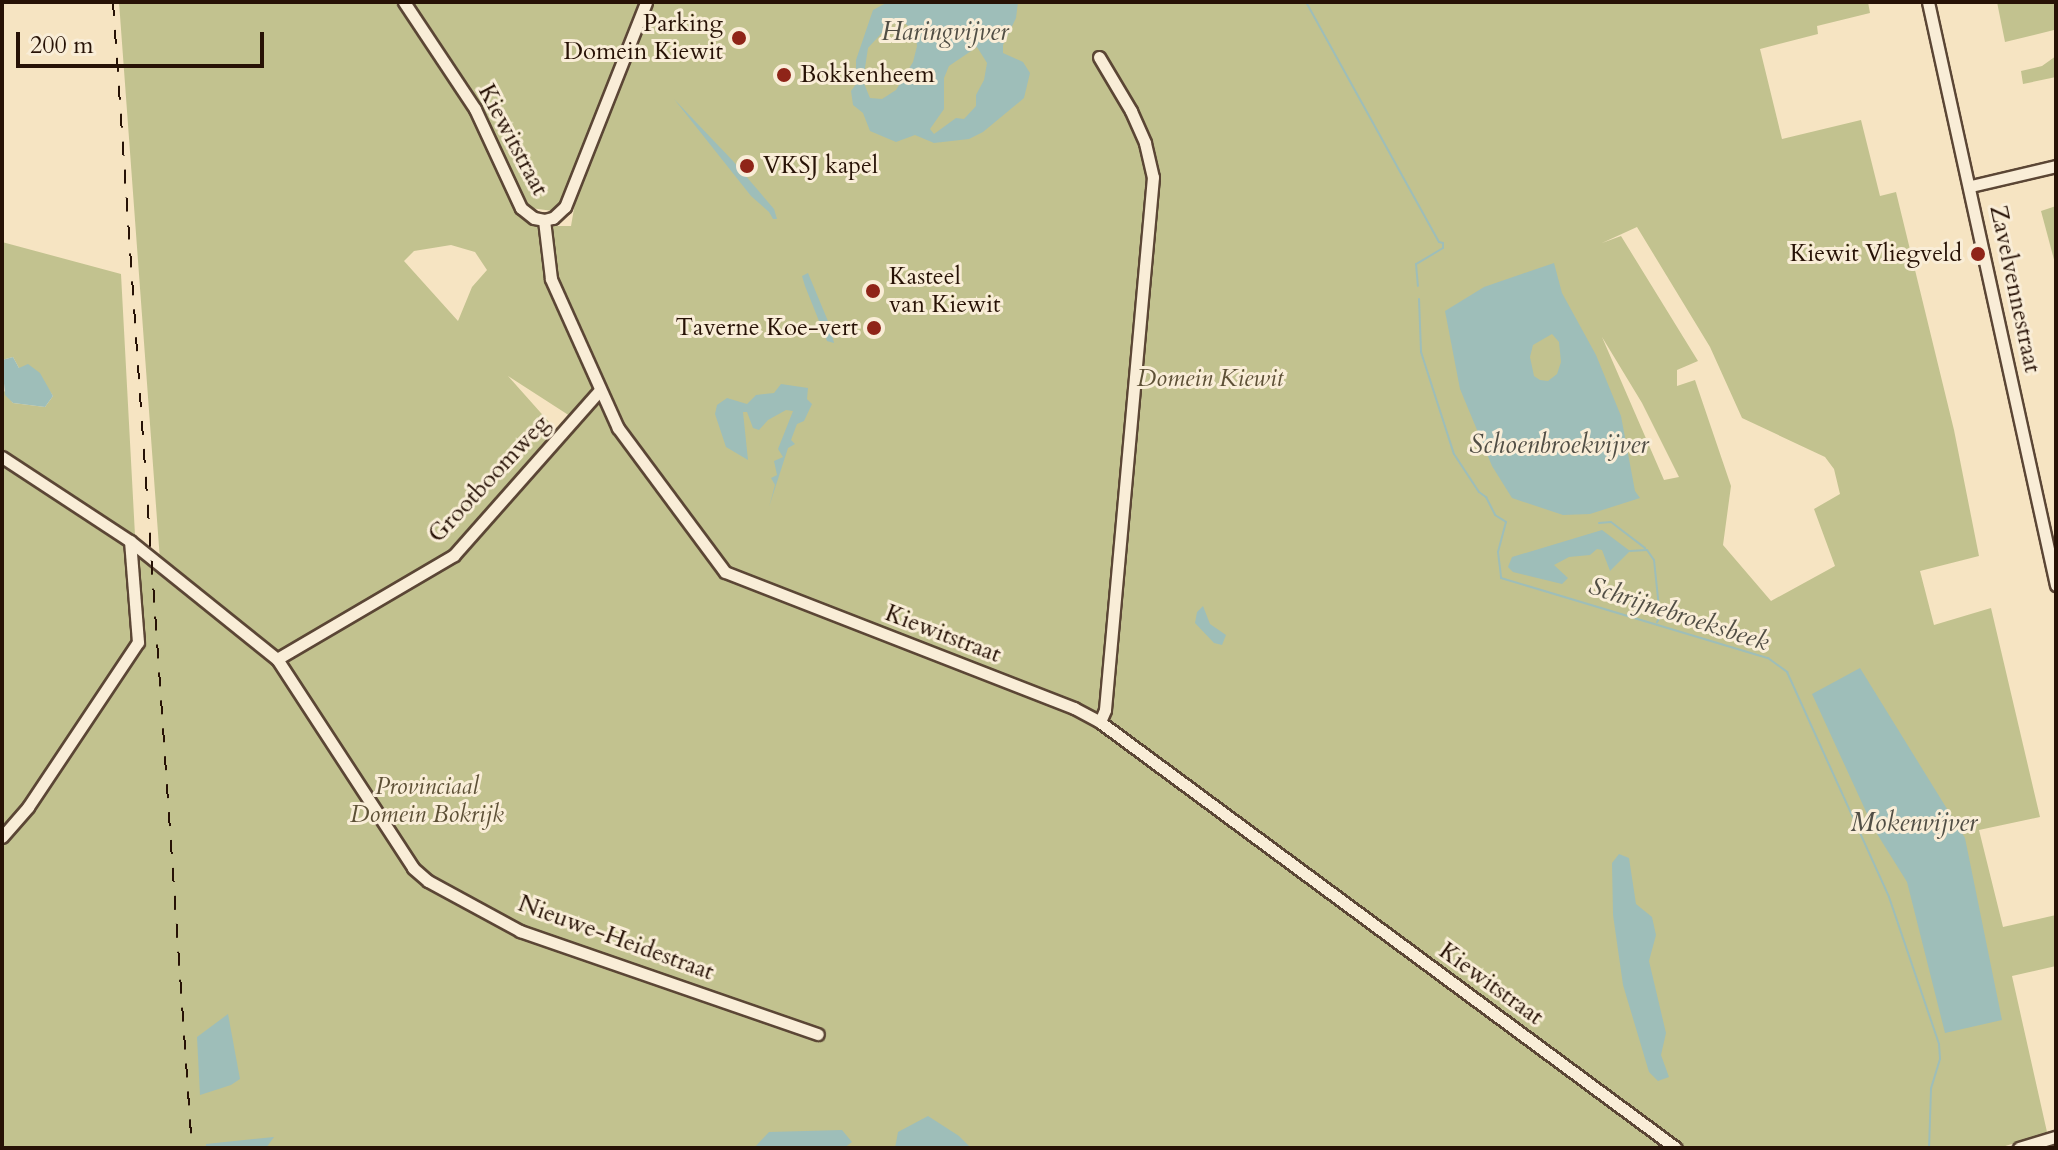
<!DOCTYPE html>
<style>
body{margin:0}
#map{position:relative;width:2058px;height:1150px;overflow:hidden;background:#f6e4c2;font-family:Cardo,serif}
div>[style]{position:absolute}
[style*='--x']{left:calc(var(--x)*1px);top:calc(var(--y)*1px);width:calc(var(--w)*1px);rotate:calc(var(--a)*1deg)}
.green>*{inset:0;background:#c2c28f}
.water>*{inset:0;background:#9ebeb9}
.stream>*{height:2px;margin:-1px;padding:0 1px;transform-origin:1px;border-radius:1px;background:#9ebeb9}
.roads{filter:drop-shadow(2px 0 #5b4635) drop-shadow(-2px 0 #5b4635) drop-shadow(0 2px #5b4635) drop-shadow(0 -2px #5b4635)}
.minor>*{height:11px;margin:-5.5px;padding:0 5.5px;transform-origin:5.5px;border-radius:5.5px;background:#f9edd7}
.rail>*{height:2px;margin-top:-1px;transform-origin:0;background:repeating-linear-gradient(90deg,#271206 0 14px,transparent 0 28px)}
.dots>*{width:22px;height:22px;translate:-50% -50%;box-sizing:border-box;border:4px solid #f9edd7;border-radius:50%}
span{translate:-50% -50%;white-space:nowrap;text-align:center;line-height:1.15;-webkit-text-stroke:6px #f9edd7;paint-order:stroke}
.poi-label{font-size:24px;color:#271206}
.right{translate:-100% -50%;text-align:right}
.left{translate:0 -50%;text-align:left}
.street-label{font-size:24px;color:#271206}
.park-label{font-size:24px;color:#5d5036;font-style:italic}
.water-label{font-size:26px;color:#514e45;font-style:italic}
.frame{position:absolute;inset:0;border:4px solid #271206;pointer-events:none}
.scale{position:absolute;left:16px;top:32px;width:248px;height:36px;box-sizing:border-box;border:4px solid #271206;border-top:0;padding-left:10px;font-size:24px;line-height:28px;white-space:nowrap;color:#271206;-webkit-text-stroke:6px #f9edd7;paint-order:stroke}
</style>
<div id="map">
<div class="green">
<i style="clip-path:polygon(evenodd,119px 2px,639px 2px,622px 43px,632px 49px,651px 2px,1868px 2px,1870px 13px,1817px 26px,1818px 34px,1760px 49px,1782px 139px,1861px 120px,1880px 196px,1896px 192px,1954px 430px,1979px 556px,1920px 571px,1934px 625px,1991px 608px,2040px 817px,1979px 830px,2003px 927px,2056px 915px,2056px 966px,2012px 976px,2047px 1132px,2056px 1130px,2056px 1148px,2048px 1148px,2051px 1146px,2047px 1133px,1999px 1148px,2px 1148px,2px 388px,13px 403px,45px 407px,53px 396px,45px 384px,19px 368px,13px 357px,2px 360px,2px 242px,121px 274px,136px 554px,161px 574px,119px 2px,565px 197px,575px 203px,571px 226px,539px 226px,531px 208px,553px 211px,565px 197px,119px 2px,1637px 227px,1710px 347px,1742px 418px,1825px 457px,1834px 469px,1840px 494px,1814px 509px,1835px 566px,1771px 601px,1723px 545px,1731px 486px,1695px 380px,1677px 386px,1677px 370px,1698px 361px,1621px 236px,1602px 243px,1637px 227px,119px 2px,451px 245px,475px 252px,487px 270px,472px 287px,458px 321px,404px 261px,414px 251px,451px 245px,119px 2px,1602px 337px,1642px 403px,1679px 477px,1664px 480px,1602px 337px,119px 2px,508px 376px,570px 416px,557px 431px,508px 376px)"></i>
<i style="clip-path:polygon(1997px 2px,2056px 2px,2056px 34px,2054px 30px,2005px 42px)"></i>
<i style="clip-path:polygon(2056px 56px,2056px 77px,2023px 84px,2021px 71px,2042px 66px)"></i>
<i style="clip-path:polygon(2056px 206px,2056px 267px,2041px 211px)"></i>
</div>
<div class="water">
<i style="clip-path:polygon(evenodd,888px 2px,1018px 2px,1016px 18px,1003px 45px,1003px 53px,1023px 62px,1030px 73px,1024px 98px,983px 132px,969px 139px,934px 143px,915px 135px,896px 142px,870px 131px,863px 113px,853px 105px,851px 91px,856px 84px,856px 60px,873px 10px,888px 2px,903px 22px,915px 31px,917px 46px,913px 62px,896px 90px,882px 99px,870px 98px,863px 81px,868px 48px,890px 24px,903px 22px,888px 2px,977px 47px,987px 63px,984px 80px,976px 95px,976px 106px,964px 119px,956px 118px,934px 134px,930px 129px,944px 109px,944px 78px,949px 66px,977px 47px)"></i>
<i style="clip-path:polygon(674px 99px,733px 161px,774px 209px,777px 219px,773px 219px,769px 212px,751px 196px)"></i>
<i style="clip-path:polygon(evenodd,1554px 263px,1562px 293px,1596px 355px,1621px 416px,1635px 491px,1640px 498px,1590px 514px,1563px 515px,1512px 498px,1492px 466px,1460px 389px,1445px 311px,1484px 287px,1554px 263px,1552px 334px,1559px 342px,1561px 362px,1557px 374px,1548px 381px,1540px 380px,1534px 376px,1530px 357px,1533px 345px,1552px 334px)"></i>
<i style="clip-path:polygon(808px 273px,830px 326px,834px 343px,827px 341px,805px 286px,802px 276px)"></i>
<i style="clip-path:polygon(13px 357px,19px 368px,28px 364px,40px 373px,53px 396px,45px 407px,13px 403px,5px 395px,2px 360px)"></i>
<i style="clip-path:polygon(781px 384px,808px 388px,807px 399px,812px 404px,804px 421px,797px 424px,791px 440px,795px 444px,788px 448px,769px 507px,775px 485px,771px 478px,777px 475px,774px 461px,783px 457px,778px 449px,793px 411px,786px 410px,768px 420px,759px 430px,753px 428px,747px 412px,743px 412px,748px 460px,726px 447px,715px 414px,717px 405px,727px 398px,747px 404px,756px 395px,774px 393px)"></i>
<i style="clip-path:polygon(1602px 530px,1630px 551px,1610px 571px,1602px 550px,1597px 549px,1590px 555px,1569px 557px,1554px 565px,1568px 578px,1562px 584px,1513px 572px,1508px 567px,1512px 557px)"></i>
<i style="clip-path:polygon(1203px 606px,1210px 624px,1226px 635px,1222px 645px,1214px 643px,1195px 623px,1197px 612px)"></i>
<i style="clip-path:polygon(1860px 668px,1965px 838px,2002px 1020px,1945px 1033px,1907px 882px,1874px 829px,1812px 694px)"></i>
<i style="clip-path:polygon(1619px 854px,1629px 858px,1636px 904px,1652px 917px,1656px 935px,1649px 961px,1666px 1033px,1661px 1055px,1669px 1077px,1658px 1081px,1649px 1072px,1623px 985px,1613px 915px,1612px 863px)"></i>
<i style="clip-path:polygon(228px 1014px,240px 1079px,231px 1085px,200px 1095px,197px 1037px)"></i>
<i style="clip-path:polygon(928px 1116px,959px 1136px,971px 1148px,895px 1148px,898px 1132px)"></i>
<i style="clip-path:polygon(842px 1130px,852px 1142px,844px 1148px,754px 1148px,769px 1132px)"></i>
<i style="clip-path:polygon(274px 1137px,266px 1148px,206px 1148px,206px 1144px)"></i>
</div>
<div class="stream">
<i style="--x:1306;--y:2;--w:274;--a:61"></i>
<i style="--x:1439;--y:242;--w:4;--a:14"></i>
<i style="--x:1443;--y:243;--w:5;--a:90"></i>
<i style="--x:1443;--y:248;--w:31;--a:149"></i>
<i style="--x:1416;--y:264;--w:22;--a:85"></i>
<i style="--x:1419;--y:299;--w:53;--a:87.8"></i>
<i style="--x:1421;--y:352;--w:107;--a:72.1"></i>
<i style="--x:1454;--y:454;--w:45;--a:56.7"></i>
<i style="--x:1479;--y:492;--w:9;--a:36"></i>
<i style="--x:1486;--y:497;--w:20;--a:63"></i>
<i style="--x:1495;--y:515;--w:13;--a:32"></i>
<i style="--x:1506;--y:522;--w:31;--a:105"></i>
<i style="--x:1498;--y:552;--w:26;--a:83"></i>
<i style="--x:1501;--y:578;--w:279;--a:16.7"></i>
<i style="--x:1768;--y:658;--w:24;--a:36"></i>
<i style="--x:1787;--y:672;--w:247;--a:65.6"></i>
<i style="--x:1889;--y:897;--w:155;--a:71.2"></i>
<i style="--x:1939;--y:1044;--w:15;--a:86"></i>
<i style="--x:1940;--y:1059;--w:31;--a:107"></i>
<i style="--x:1931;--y:1089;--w:59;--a:91.9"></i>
<i style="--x:1599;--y:523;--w:12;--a:-5"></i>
<i style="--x:1611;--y:522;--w:43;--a:37.4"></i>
<i style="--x:1630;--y:551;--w:17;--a:-3"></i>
<i style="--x:1647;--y:550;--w:12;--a:55"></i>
<i style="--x:1654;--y:560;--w:57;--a:84"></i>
<i style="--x:1660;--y:617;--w:6;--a:121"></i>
<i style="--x:2008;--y:1148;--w:9;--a:-18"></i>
</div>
<div class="roads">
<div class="minor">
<i style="--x:404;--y:2;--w:128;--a:56.4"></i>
<i style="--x:475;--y:109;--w:109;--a:65.1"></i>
<i style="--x:521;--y:208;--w:16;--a:38"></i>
<i style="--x:534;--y:218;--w:10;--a:11"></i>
<i style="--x:544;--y:220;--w:9;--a:-13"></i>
<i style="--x:553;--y:218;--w:16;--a:-43"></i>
<i style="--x:565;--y:207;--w:220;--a:-68.4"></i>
<i style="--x:1928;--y:2;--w:597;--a:77.62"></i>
<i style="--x:1099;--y:57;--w:63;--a:59.3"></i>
<i style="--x:1131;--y:111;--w:35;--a:66"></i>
<i style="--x:1145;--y:143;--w:35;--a:77"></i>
<i style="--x:1153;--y:177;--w:535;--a:95.15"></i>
<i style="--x:1105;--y:710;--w:13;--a:113"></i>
<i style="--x:1971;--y:186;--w:87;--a:-13.2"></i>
<i style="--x:544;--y:220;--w:59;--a:83.2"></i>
<i style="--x:551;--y:279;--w:163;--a:65.8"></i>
<i style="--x:618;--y:428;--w:179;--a:53.4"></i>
<i style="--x:725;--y:572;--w:375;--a:21.3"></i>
<i style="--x:1074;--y:708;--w:30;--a:28"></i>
<i style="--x:1100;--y:722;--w:716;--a:36.49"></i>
<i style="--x:2;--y:457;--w:153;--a:33.3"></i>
<i style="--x:130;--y:541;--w:189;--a:38.8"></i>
<i style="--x:277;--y:659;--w:249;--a:56.9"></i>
<i style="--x:413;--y:868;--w:20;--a:41"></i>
<i style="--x:428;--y:881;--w:105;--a:28.5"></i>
<i style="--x:520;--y:931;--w:315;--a:19.1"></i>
<i style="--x:277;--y:659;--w:205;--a:-30.4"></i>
<i style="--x:454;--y:555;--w:219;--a:-48.5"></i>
<i style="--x:2;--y:837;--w:40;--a:-49"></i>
<i style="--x:28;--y:807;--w:198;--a:-56.3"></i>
<i style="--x:138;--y:642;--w:101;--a:-94.5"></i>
<i style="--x:2019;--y:1148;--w:39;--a:-17"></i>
</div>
</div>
<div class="rail">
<i style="--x:113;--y:2;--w:1149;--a:86.06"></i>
</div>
<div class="dots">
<i style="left:739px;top:38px;background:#8f2418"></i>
<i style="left:784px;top:75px;background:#8f2418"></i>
<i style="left:747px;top:166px;background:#8f2418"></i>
<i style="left:1978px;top:254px;background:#8f2418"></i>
<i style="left:873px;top:291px;background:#8f2418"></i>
<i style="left:874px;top:328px;background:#8f2418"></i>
</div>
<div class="poi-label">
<span class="right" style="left:723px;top:38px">Parking<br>Domein Kiewit</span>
<span class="left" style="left:800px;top:75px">Bokkenheem</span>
<span class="left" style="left:763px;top:166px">VKSJ kapel</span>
<span class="right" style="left:1962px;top:254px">Kiewit Vliegveld</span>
<span class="left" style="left:889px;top:291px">Kasteel<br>van Kiewit</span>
<span class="right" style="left:858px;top:328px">Taverne Koe-vert</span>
</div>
<div class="street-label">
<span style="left:513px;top:140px;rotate:62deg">Kiewitstraat</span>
<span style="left:2015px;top:289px;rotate:78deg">Zavelvennestraat</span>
<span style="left:489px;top:479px;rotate:-47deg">Grootboomweg</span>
<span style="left:943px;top:634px;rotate:21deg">Kiewitstraat</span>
<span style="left:616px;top:938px;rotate:20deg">Nieuwe-Heidestraat</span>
<span style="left:1491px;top:984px;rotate:36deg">Kiewitstraat</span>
</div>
<div class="park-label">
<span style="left:1210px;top:379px">Domein Kiewit</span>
<span style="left:427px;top:801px">Provinciaal<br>Domein Bokrijk</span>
</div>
<div class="water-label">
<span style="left:945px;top:32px">Haringvijver</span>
<span style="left:1559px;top:445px">Schoenbroekvijver</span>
<span style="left:1679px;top:614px;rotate:18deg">Schrijnebroeksbeek</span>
<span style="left:1914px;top:823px">Mokenvijver</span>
</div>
<div class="frame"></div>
<div class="scale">200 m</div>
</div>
